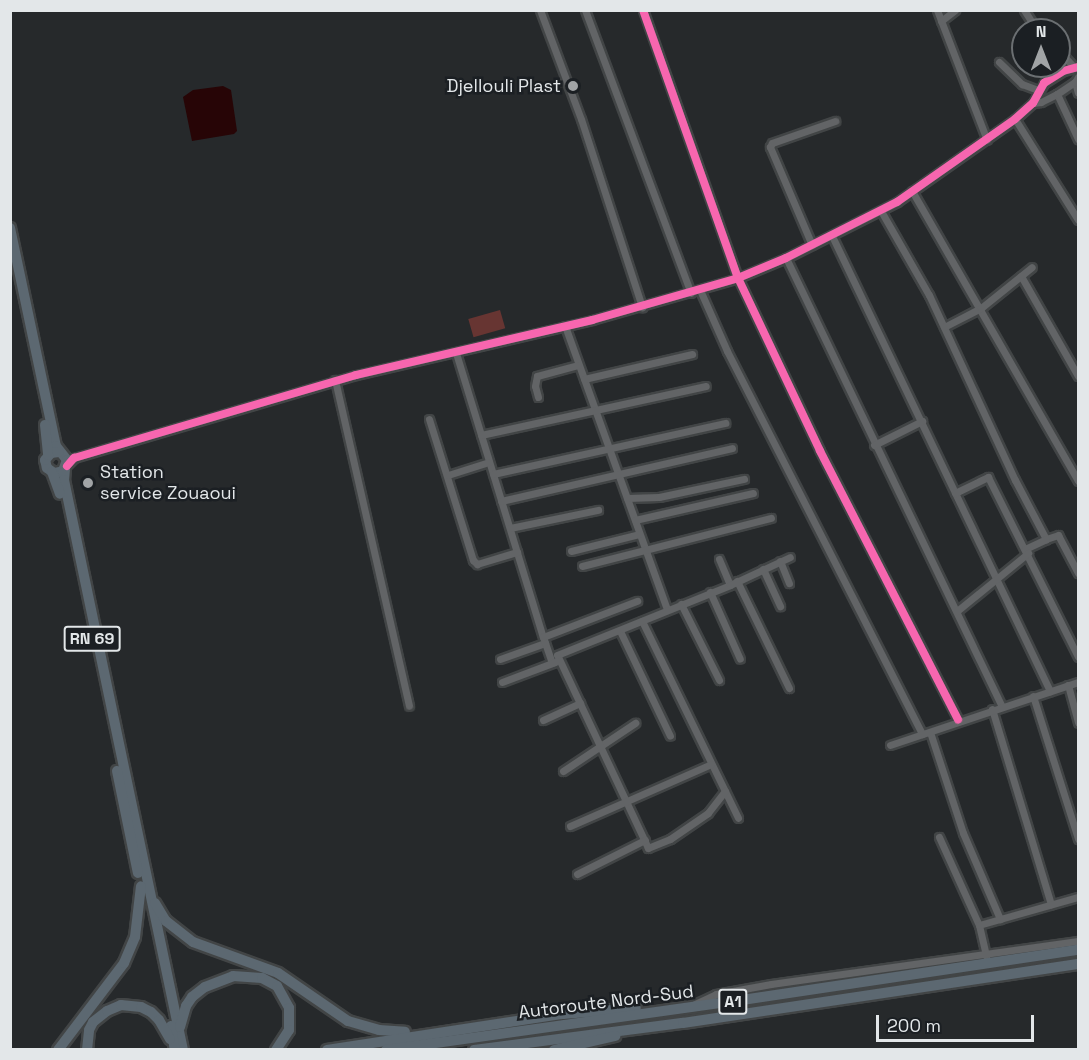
<!DOCTYPE html>
<style>
body{margin:0}
#map{position:relative;width:1089px;height:1060px;overflow:hidden;background:#26292b;font-family:"Space Grotesk",sans-serif}
div>[style]{position:absolute}
[style*='--x']{left:calc(var(--x)*1px);top:calc(var(--y)*1px);width:calc(var(--w)*1px);rotate:calc(var(--a)*1deg)}
.green>*{inset:0;background:#673532;transform-origin:0 0}
.water>*{inset:0;background:#270506}
.roads{filter:drop-shadow(2px 0 #424546) drop-shadow(-2px 0 #424546) drop-shadow(0 2px #424546) drop-shadow(0 -2px #424546)}
.minor>*{height:7px;margin:-3.5px;padding:0 3.5px;transform-origin:3.5px;border-radius:3.5px;background:#626466}
.highway>*{height:10px;margin:-5px;padding:0 5px;transform-origin:5px;border-radius:5px;background:#5c6871}
.cycleway>*{height:8px;margin:-4px;padding:0 4px;transform-origin:4px;border-radius:4px;background:#f766af}
.dots>*{width:16px;height:16px;translate:-50% -50%;box-sizing:border-box;border:3px solid #1b1f23;border-radius:50%}
span{translate:-50% -50%;white-space:nowrap;text-align:center;line-height:1.15;-webkit-text-stroke:5px #1b1f23;paint-order:stroke}
.shield-label span{padding:2px 4px;background:#1b1f23;border:2px solid;border-radius:4px;-webkit-text-stroke-width:0}
.shield-label{font-size:16px;color:#e3e7e9;font-weight:700}
.poi-label{font-size:18px;color:#e3e7e9}
.right{translate:-100% -50%;text-align:right}
.left{translate:0 -50%;text-align:left}
.street-label{font-size:18px;color:#e3e7e9}
.frame{position:absolute;inset:0;border:12px solid #e3e7e9;pointer-events:none}
.north{position:absolute;left:1011px;top:18px;width:60px;height:60px;box-sizing:border-box;background:#1b1f23;border:2px solid #6b6f72;border-radius:50%;rotate:0deg;font-size:16px;font-weight:700;line-height:24px;text-align:center;color:#e3e7e9}
.north::after{content:'';display:block;margin:auto;width:21px;height:27px;background:#a1a4a6;clip-path:polygon(50% 0,100% 100%,50% 72%,0 100%)}
.scale{position:absolute;left:876px;top:1015px;width:158px;height:27px;box-sizing:border-box;border:3px solid #e3e7e9;border-top:0;padding-left:8px;font-size:18px;line-height:21px;white-space:nowrap;color:#e3e7e9;-webkit-text-stroke:4px #1b1f23;paint-order:stroke}
</style>
<div id="map">
<div class="green">
<i style="left:500px;top:310px;width:19px;height:33px;rotate:74deg"></i>
</div>
<div class="water">
<i style="clip-path:polygon(223px 86px,231px 90px,237px 131px,234px 134px,192px 141px,183px 97px,193px 90px)"></i>
</div>
<div class="roads">
<div class="minor">
<i style="--x:540;--y:10;--w:116;--a:69.4"></i>
<i style="--x:581;--y:119;--w:198;--a:72"></i>
<i style="--x:585;--y:10;--w:302;--a:69.5"></i>
<i style="--x:643;--y:10;--w:284;--a:70.5"></i>
<i style="--x:738;--y:278;--w:191;--a:64.6"></i>
<i style="--x:820;--y:451;--w:302;--a:62.8"></i>
<i style="--x:937;--y:10;--w:139;--a:69"></i>
<i style="--x:1024;--y:10;--w:24;--a:57"></i>
<i style="--x:941;--y:21;--w:18;--a:-38"></i>
<i style="--x:1059;--y:51;--w:22;--a:47"></i>
<i style="--x:999;--y:62;--w:32;--a:44"></i>
<i style="--x:1022;--y:84;--w:17;--a:21"></i>
<i style="--x:1075;--y:82;--w:11;--a:75"></i>
<i style="--x:1057;--y:94;--w:50;--a:65"></i>
<i style="--x:1033;--y:103;--w:8;--a:-7"></i>
<i style="--x:1041;--y:102;--w:18;--a:-27"></i>
<i style="--x:1057;--y:94;--w:22;--a:-34"></i>
<i style="--x:1075;--y:82;--w:6;--a:-59"></i>
<i style="--x:1015;--y:119;--w:119;--a:58"></i>
<i style="--x:912;--y:191;--w:334;--a:60.2"></i>
<i style="--x:881;--y:211;--w:97;--a:60.3"></i>
<i style="--x:929;--y:295;--w:204;--a:65.1"></i>
<i style="--x:1015;--y:480;--w:67;--a:62.3"></i>
<i style="--x:1046;--y:539;--w:13;--a:-18"></i>
<i style="--x:1058;--y:535;--w:43;--a:62.2"></i>
<i style="--x:832;--y:236;--w:505;--a:64.4"></i>
<i style="--x:812;--y:245;--w:107;--a:-113.2"></i>
<i style="--x:770;--y:147;--w:4;--a:-63"></i>
<i style="--x:772;--y:143;--w:67;--a:-19.2"></i>
<i style="--x:786;--y:258;--w:497;--a:64.3"></i>
<i style="--x:1021;--y:276;--w:115;--a:60.3"></i>
<i style="--x:700;--y:290;--w:67;--a:66.1"></i>
<i style="--x:727;--y:351;--w:430;--a:63"></i>
<i style="--x:565;--y:326;--w:301;--a:70.2"></i>
<i style="--x:944;--y:327;--w:42;--a:-27.2"></i>
<i style="--x:981;--y:308;--w:65;--a:-38.8"></i>
<i style="--x:456;--y:353;--w:297;--a:73"></i>
<i style="--x:584;--y:379;--w:111;--a:-13"></i>
<i style="--x:335;--y:380;--w:334;--a:77.2"></i>
<i style="--x:538;--y:397;--w:11;--a:-105"></i>
<i style="--x:535;--y:386;--w:10;--a:-79"></i>
<i style="--x:537;--y:376;--w:42;--a:-15"></i>
<i style="--x:429;--y:419;--w:148;--a:72.7"></i>
<i style="--x:473;--y:560;--w:6;--a:45"></i>
<i style="--x:477;--y:564;--w:42;--a:-16.7"></i>
<i style="--x:481;--y:435;--w:230;--a:-12.3"></i>
<i style="--x:874;--y:445;--w:54;--a:-26.6"></i>
<i style="--x:67;--y:465;--w:10;--a:-45"></i>
<i style="--x:74;--y:458;--w:294;--a:-16.4"></i>
<i style="--x:356;--y:375;--w:242;--a:-13.1"></i>
<i style="--x:592;--y:320;--w:152;--a:-16"></i>
<i style="--x:738;--y:278;--w:52;--a:-22.6"></i>
<i style="--x:786;--y:258;--w:124;--a:-26.8"></i>
<i style="--x:897;--y:202;--w:144;--a:-35.1"></i>
<i style="--x:1015;--y:119;--w:24;--a:-42"></i>
<i style="--x:1033;--y:103;--w:23;--a:-61"></i>
<i style="--x:1044;--y:83;--w:22;--a:-32"></i>
<i style="--x:1063;--y:71;--w:16;--a:-15"></i>
<i style="--x:493;--y:474;--w:238;--a:-12.4"></i>
<i style="--x:448;--y:475;--w:43;--a:-17.6"></i>
<i style="--x:955;--y:493;--w:37;--a:-26"></i>
<i style="--x:988;--y:477;--w:201;--a:63.4"></i>
<i style="--x:627;--y:498;--w:32;--a:-2"></i>
<i style="--x:659;--y:497;--w:87;--a:-12"></i>
<i style="--x:501;--y:501;--w:237;--a:-12.9"></i>
<i style="--x:635;--y:520;--w:121;--a:-12.9"></i>
<i style="--x:510;--y:528;--w:90;--a:-11.6"></i>
<i style="--x:1025;--y:549;--w:23;--a:-25"></i>
<i style="--x:571;--y:551;--w:70;--a:-14"></i>
<i style="--x:719;--y:559;--w:28;--a:67"></i>
<i style="--x:780;--y:561;--w:24;--a:68"></i>
<i style="--x:582;--y:566;--w:195;--a:-14.3"></i>
<i style="--x:763;--y:569;--w:41;--a:65.3"></i>
<i style="--x:737;--y:581;--w:119;--a:64.1"></i>
<i style="--x:710;--y:592;--w:73;--a:65.9"></i>
<i style="--x:681;--y:604;--w:85;--a:63.4"></i>
<i style="--x:957;--y:611;--w:92;--a:-39.2"></i>
<i style="--x:642;--y:621;--w:219;--a:64"></i>
<i style="--x:620;--y:631;--w:116;--a:64.5"></i>
<i style="--x:500;--y:659;--w:48;--a:-19.6"></i>
<i style="--x:552;--y:663;--w:28;--a:-109"></i>
<i style="--x:543;--y:637;--w:101;--a:-21"></i>
<i style="--x:502;--y:682;--w:57;--a:-20.7"></i>
<i style="--x:1068;--y:685;--w:39;--a:75"></i>
<i style="--x:1033;--y:696;--w:150;--a:72.5"></i>
<i style="--x:992;--y:709;--w:204;--a:73.2"></i>
<i style="--x:543;--y:720;--w:41;--a:-24.7"></i>
<i style="--x:930;--y:732;--w:106;--a:71.9"></i>
<i style="--x:963;--y:833;--w:94;--a:66.7"></i>
<i style="--x:890;--y:745;--w:198;--a:-18.5"></i>
<i style="--x:563;--y:771;--w:87;--a:-33.7"></i>
<i style="--x:725;--y:791;--w:28;--a:128"></i>
<i style="--x:708;--y:813;--w:46;--a:145.6"></i>
<i style="--x:670;--y:839;--w:24;--a:158"></i>
<i style="--x:648;--y:848;--w:213;--a:-115.2"></i>
<i style="--x:557;--y:655;--w:187;--a:-22"></i>
<i style="--x:730;--y:585;--w:66;--a:-25"></i>
<i style="--x:570;--y:826;--w:154;--a:-23.7"></i>
<i style="--x:939;--y:837;--w:97;--a:65.6"></i>
<i style="--x:979;--y:925;--w:32;--a:77"></i>
<i style="--x:577;--y:874;--w:76;--a:-26.6"></i>
<i style="--x:979;--y:925;--w:103;--a:-15.8"></i>
<i style="--x:695;--y:1004;--w:23;--a:-25"></i>
<i style="--x:716;--y:994;--w:56;--a:-10.3"></i>
<i style="--x:771;--y:984;--w:310;--a:-8"></i>
</div>
<div class="highway">
<i style="--x:10;--y:228;--w:223;--a:78.1"></i>
<i style="--x:56;--y:446;--w:18;--a:52"></i>
<i style="--x:67;--y:460;--w:12;--a:110"></i>
<i style="--x:63;--y:471;--w:9;--a:167"></i>
<i style="--x:54;--y:473;--w:9;--a:-144"></i>
<i style="--x:47;--y:468;--w:8;--a:-104"></i>
<i style="--x:45;--y:460;--w:9;--a:-49"></i>
<i style="--x:51;--y:453;--w:8;--a:-7"></i>
<i style="--x:45;--y:425;--w:30;--a:84"></i>
<i style="--x:65;--y:469;--w:11;--a:95"></i>
<i style="--x:64;--y:480;--w:582;--a:78.21"></i>
<i style="--x:52;--y:472;--w:23;--a:70"></i>
<i style="--x:117;--y:771;--w:104;--a:78.4"></i>
<i style="--x:155;--y:903;--w:21;--a:59"></i>
<i style="--x:166;--y:921;--w:34;--a:38"></i>
<i style="--x:193;--y:942;--w:90;--a:20"></i>
<i style="--x:278;--y:973;--w:85;--a:34.4"></i>
<i style="--x:348;--y:1021;--w:32;--a:16"></i>
<i style="--x:379;--y:1030;--w:26;--a:4"></i>
<i style="--x:171;--y:1026;--w:24;--a:81"></i>
<i style="--x:180;--y:1027;--w:22;--a:-74"></i>
<i style="--x:186;--y:1006;--w:11;--a:-56"></i>
<i style="--x:192;--y:997;--w:16;--a:-38"></i>
<i style="--x:205;--y:987;--w:30;--a:-21"></i>
<i style="--x:233;--y:976;--w:29;--a:4"></i>
<i style="--x:262;--y:978;--w:17;--a:28"></i>
<i style="--x:277;--y:986;--w:25;--a:61"></i>
<i style="--x:289;--y:1008;--w:22;--a:90"></i>
<i style="--x:289;--y:1030;--w:24;--a:123"></i>
<i style="--x:58;--y:1050;--w:109;--a:-52.8"></i>
<i style="--x:124;--y:963;--w:28;--a:-67"></i>
<i style="--x:135;--y:937;--w:51;--a:-83.3"></i>
<i style="--x:87;--y:1050;--w:20;--a:-84"></i>
<i style="--x:89;--y:1030;--w:9;--a:-63"></i>
<i style="--x:93;--y:1022;--w:18;--a:-38"></i>
<i style="--x:107;--y:1011;--w:15;--a:-23"></i>
<i style="--x:121;--y:1005;--w:20;--a:6"></i>
<i style="--x:141;--y:1007;--w:11;--a:27"></i>
<i style="--x:151;--y:1012;--w:11;--a:45"></i>
<i style="--x:159;--y:1020;--w:22;--a:60"></i>
<i style="--x:327;--y:1050;--w:239;--a:-8.7"></i>
<i style="--x:563;--y:1014;--w:73;--a:-4.7"></i>
<i style="--x:386;--y:1050;--w:339;--a:-8"></i>
<i style="--x:722;--y:1003;--w:360;--a:-8.5"></i>
<i style="--x:474;--y:1050;--w:211;--a:-7.4"></i>
<i style="--x:683;--y:1023;--w:399;--a:-8.5"></i>
<i style="--x:554;--y:1050;--w:63;--a:-12.9"></i>
</div>
</div>
<div class="cycleway">
<i style="--x:643;--y:10;--w:284;--a:70.5"></i>
<i style="--x:738;--y:278;--w:191;--a:64.6"></i>
<i style="--x:820;--y:451;--w:302;--a:62.8"></i>
<i style="--x:67;--y:466;--w:11;--a:-49"></i>
<i style="--x:74;--y:458;--w:294;--a:-16.4"></i>
<i style="--x:356;--y:375;--w:242;--a:-13.1"></i>
<i style="--x:592;--y:320;--w:152;--a:-16"></i>
<i style="--x:738;--y:278;--w:52;--a:-22.6"></i>
<i style="--x:786;--y:258;--w:124;--a:-26.8"></i>
<i style="--x:897;--y:202;--w:144;--a:-35.1"></i>
<i style="--x:1015;--y:119;--w:24;--a:-42"></i>
<i style="--x:1033;--y:103;--w:23;--a:-61"></i>
<i style="--x:1044;--y:83;--w:22;--a:-32"></i>
<i style="--x:1063;--y:71;--w:16;--a:-15"></i>
</div>
<div class="dots">
<i style="left:573px;top:86px;background:#a1a4a6"></i>
<i style="left:88px;top:483px;background:#a1a4a6"></i>
</div>
<div class="shield-label">
<span style="left:92px;top:639px">RN 69</span>
<span style="left:733px;top:1002px">A1</span>
</div>
<div class="poi-label">
<span class="right" style="left:561px;top:86px">Djellouli Plast</span>
<span class="left" style="left:100px;top:483px">Station<br>service Zouaoui</span>
</div>
<div class="street-label">
<span style="left:606px;top:1002px;rotate:-7deg">Autoroute Nord-Sud</span>
</div>
<div class="frame"></div>
<div class="north">N</div>
<div class="scale">200 m</div>
</div>
